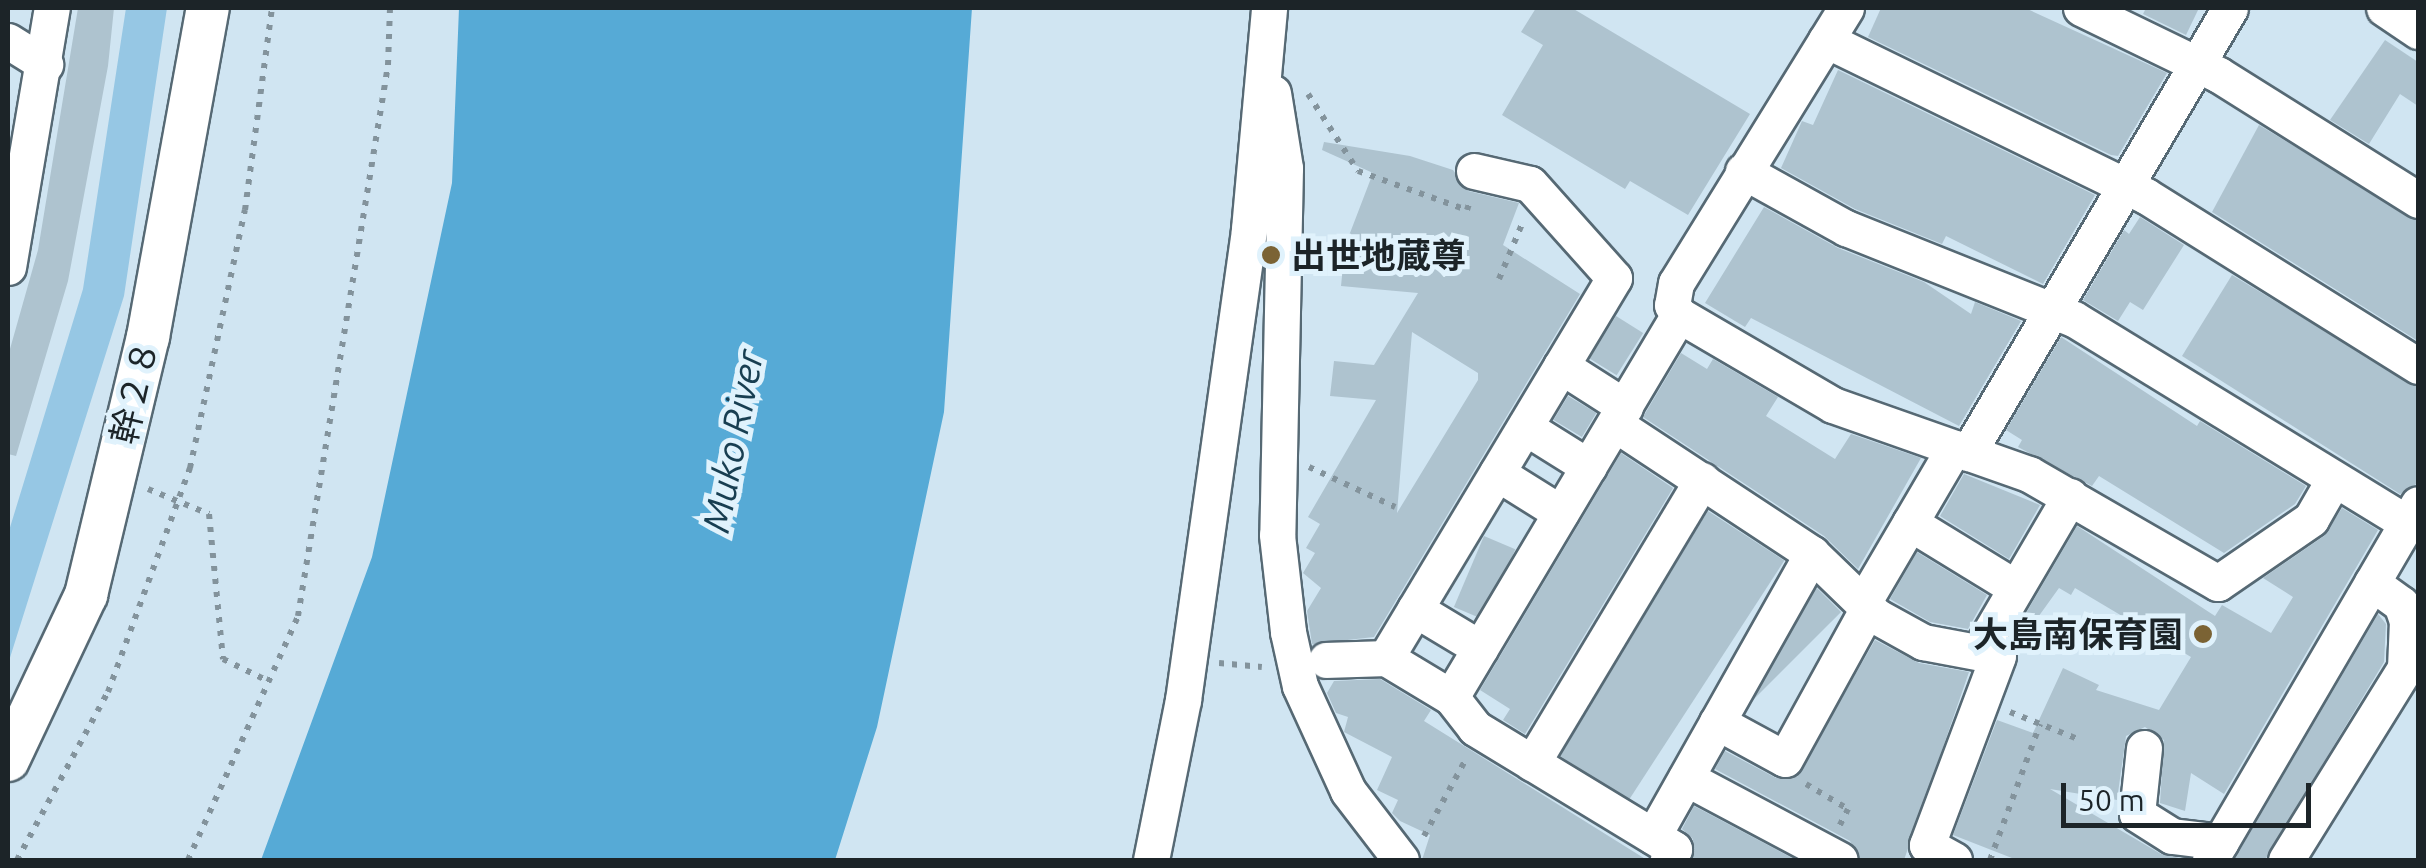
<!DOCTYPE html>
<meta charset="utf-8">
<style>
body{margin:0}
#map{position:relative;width:2426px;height:868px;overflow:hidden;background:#d0e5f2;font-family:Ubuntu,"Noto Sans JP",sans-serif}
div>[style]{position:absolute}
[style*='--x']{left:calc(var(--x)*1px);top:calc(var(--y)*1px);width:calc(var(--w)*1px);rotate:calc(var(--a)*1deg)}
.green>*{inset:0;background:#96c7e4}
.water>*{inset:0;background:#56aad6}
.building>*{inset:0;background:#aec3cf;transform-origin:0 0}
.path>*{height:6px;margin-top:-3px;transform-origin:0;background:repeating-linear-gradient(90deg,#83939c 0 5px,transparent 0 13px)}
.roads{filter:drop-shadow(2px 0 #566974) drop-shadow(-2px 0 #566974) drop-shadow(0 2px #566974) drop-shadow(0 -2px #566974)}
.minor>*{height:35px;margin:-17.5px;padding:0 17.5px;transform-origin:17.5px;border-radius:17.5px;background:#fff}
.tertiary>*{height:42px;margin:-21px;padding:0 21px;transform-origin:21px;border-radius:21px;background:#fff}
.dots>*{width:28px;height:28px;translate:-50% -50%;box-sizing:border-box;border:5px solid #e0f2fc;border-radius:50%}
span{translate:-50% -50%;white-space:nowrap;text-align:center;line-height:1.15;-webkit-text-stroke:10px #e0f2fc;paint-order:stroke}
.poi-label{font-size:35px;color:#1c2428;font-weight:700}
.left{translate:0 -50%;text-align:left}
.right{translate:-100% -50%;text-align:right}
.street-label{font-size:35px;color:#1c2428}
.water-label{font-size:38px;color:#183e51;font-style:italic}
.frame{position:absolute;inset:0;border:10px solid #1c2428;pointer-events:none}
.scale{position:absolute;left:2061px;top:783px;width:250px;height:45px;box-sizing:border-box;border:5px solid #1c2428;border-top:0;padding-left:12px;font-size:30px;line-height:35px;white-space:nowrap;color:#1c2428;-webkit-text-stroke:8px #e0f2fc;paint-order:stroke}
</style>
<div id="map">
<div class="green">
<i style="clip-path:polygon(126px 8px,167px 8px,124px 296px,8px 664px,8px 534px,83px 289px)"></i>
</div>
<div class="water">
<i style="clip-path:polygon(459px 8px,972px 8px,944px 412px,877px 727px,835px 860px,261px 860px,372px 557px,452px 183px)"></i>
</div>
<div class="building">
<i style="clip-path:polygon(78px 8px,114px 8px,108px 66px,68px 281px,16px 456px,8px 454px,8px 356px,38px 250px)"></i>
<i style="clip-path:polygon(1536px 8px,1572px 8px,1750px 114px,1688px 215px,1630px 181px,1625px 189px,1502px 115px,1543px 45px,1521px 32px)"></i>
<i style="clip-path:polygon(1881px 8px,2025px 8px,2167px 73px,2118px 156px,2111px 155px,1868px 37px)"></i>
<i style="clip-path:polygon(2146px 8px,2199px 8px,2186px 35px,2143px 14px)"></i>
<i style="clip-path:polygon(2385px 40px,2418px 62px,2418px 106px,2400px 94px,2369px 144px,2330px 120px)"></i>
<i style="clip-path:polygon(1838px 70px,2095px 195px,2043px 284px,1946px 236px,1942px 244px,1855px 209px,1781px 168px,1802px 121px,1813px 125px)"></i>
<i style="clip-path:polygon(2259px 125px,2418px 221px,2418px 341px,2212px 212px)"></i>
<i style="clip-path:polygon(evenodd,1324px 142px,1410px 156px,1453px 170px,1468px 191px,1519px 203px,1503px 245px,1580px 294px,1374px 637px,1312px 644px,1307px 611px,1321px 588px,1303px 573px,1315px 553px,1306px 548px,1320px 524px,1308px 517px,1376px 400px,1330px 396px,1334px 361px,1374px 365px,1418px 293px,1341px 286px,1345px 246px,1373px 173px,1322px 150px,1324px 142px,1412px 332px,1478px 373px,1478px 380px,1397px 513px,1412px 332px)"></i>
<i style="clip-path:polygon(1764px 207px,1838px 248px,1924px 282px,1971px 314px,1975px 302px,2021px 321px,1959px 426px,1751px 318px,1745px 327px,1705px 303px)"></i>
<i style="clip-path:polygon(2140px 217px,2184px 245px,2143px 310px,2130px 302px,2118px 321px,2083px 300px,2124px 230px,2129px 234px)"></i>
<i style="clip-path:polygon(2232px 275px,2418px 387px,2418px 483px,2400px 494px,2182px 356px)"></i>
<i style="left:1616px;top:316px;width:32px;height:50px;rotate:32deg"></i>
<i style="clip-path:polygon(2061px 337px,2197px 426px,2200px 421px,2306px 486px,2295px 504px,2224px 553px,2099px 476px,2092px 486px,2018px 447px,2022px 440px,2006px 430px)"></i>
<i style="clip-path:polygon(1681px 353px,1707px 369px,1713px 359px,1778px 397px,1766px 416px,1835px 459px,1851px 434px,1921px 458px,1858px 569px,1824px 536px,1643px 417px)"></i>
<i style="left:1568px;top:396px;width:33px;height:28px;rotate:31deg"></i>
<i style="clip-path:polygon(1621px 453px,1673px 488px,1525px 734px,1503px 720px,1510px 709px,1480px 690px)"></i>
<i style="clip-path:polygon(1964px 474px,2040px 505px,2009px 559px,1940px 516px)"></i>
<i style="clip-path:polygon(2342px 508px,2378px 530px,2224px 794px,2191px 773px,2185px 811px,2160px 803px,2164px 740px,2145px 727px,2126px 736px,2117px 800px,2050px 789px,2161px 854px,2189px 860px,2017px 860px,1953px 835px,1997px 720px,2033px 733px,2063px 668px,2099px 685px,2096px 690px,2159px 710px,2191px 657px,2075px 588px,2071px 595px,2059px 588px,2028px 631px,2022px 628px,2012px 637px,2077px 526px,2215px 616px,2222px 605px,2271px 633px,2293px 597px,2263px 578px,2324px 536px)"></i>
<i style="left:1708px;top:511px;width:91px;height:286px;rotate:33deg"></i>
<i style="left:1484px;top:536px;width:34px;height:77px;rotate:23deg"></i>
<i style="clip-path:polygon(1917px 552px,1987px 595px,1968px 629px,1930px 622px,1890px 599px)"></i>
<i style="left:1817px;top:588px;width:34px;height:145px;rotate:45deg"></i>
<i style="clip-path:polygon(2378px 614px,2386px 624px,2384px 662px,2265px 860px,2234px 860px)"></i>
<i style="clip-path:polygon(1875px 640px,1919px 663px,1969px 672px,1904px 860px,1861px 860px,1850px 841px,1715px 769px,1725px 751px,1776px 778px,1797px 777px)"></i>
<i style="clip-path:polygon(1380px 679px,1431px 710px,1424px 721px,1647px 860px,1422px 860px,1430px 835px,1400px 821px,1392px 813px,1398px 800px,1377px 790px,1392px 757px,1344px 732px,1348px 717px,1336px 713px,1327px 693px,1334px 681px)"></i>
<i style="clip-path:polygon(1694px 806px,1796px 860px,1692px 860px,1693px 839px,1682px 829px)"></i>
</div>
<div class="path">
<i style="--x:1308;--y:94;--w:92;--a:57"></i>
<i style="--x:1358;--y:171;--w:116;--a:19.7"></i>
<i style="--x:1467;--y:210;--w:9;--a:-72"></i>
<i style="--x:1499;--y:279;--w:60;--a:-67.3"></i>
<i style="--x:1309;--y:467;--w:95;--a:24.9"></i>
<i style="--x:148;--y:489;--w:66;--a:22.3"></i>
<i style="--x:209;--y:514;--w:146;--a:84.5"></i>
<i style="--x:223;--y:659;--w:50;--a:26.1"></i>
<i style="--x:1219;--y:663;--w:43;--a:5.3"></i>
<i style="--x:2010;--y:712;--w:73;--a:21.7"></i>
<i style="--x:1806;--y:784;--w:49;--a:30.8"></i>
<i style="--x:1848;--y:809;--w:18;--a:117"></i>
<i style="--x:1424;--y:836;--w:88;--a:-61.4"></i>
<i style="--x:17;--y:860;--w:191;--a:-61.6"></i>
<i style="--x:108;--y:692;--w:239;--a:-69.9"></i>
<i style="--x:190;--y:468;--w:264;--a:-78"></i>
<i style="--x:245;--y:210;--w:204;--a:-82.4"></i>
<i style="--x:188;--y:860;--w:268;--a:-65.7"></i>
<i style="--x:298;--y:616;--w:558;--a:-80.72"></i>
<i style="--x:388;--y:65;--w:57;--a:-88"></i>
<i style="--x:1990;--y:860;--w:145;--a:-69.8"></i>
</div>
<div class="roads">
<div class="minor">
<i style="--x:1846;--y:8;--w:323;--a:121.7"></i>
<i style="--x:1676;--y:283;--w:22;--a:100"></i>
<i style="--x:1672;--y:305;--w:12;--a:55"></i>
<i style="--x:1679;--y:315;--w:178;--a:30.3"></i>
<i style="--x:1833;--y:405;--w:208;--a:19.4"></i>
<i style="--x:2029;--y:474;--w:218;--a:30"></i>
<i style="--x:2218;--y:583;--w:113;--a:-34.5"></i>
<i style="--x:2311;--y:519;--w:46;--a:-60.1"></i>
<i style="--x:2081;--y:8;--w:153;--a:25.9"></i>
<i style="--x:2219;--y:75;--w:235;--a:32.1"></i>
<i style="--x:2384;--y:8;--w:41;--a:34.1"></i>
<i style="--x:1826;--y:40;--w:356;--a:26"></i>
<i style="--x:2146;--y:196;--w:321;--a:32"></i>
<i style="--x:8;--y:41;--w:44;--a:31.9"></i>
<i style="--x:1273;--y:93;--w:76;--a:80.9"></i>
<i style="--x:1285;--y:168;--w:367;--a:91.2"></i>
<i style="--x:1277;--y:535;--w:98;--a:83.5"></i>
<i style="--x:1288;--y:632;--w:55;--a:77.5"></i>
<i style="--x:1300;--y:686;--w:115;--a:65.4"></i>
<i style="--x:1348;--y:791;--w:87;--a:52.5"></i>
<i style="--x:1474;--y:171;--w:57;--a:13.1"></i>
<i style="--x:1530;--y:184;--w:126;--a:48.2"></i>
<i style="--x:1614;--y:278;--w:443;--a:121"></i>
<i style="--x:1386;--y:658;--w:76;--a:31"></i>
<i style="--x:1451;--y:697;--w:39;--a:52"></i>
<i style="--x:1475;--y:728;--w:233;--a:31.3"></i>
<i style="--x:1674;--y:849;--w:13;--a:119"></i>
<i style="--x:1743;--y:171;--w:118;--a:29"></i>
<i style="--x:1846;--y:228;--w:245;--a:21.8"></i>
<i style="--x:2074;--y:319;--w:391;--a:31.5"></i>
<i style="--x:8;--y:267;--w:263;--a:-80.4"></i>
<i style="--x:1561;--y:366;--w:76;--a:32.6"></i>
<i style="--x:1615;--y:424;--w:236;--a:33.4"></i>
<i style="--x:1812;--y:554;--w:89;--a:44.1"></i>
<i style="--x:1876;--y:616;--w:54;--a:29"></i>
<i style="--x:1923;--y:642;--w:76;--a:10.6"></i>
<i style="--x:1998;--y:656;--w:202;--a:110.6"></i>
<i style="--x:1927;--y:845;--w:31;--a:29"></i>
<i style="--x:1525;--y:427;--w:75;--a:32"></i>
<i style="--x:1968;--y:453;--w:516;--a:-59.51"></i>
<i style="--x:1497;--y:473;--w:75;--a:32"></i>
<i style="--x:1910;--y:523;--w:124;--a:31.5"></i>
<i style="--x:1863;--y:603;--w:180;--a:-59.6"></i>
<i style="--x:1415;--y:609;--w:76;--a:31"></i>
<i style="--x:1981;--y:648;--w:176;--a:-59.6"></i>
<i style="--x:1326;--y:660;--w:60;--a:-1.9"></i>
<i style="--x:1451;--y:697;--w:445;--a:-59.2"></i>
<i style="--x:1717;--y:722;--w:77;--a:28.6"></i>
<i style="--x:1785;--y:759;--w:172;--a:-61.2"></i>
<i style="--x:2144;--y:748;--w:66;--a:96.1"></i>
<i style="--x:2137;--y:814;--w:41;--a:32.2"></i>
<i style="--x:2172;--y:836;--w:49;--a:7"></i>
<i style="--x:1532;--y:763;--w:330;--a:-59"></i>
<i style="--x:1686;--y:778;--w:174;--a:28"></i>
<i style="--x:1653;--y:836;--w:324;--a:-60.6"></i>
<i style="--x:1151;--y:860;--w:163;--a:-78.7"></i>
<i style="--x:1183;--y:700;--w:476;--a:-82"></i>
<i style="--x:1249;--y:229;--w:222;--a:-84.8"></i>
<i style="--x:2210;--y:860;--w:412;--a:-59.7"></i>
<i style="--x:2286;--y:860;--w:226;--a:-58.2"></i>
<i style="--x:2405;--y:668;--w:47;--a:-87.6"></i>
<i style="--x:2407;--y:621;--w:18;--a:-109"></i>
<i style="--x:2401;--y:604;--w:36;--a:-144"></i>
</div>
<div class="tertiary">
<i style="--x:8;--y:760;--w:183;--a:-64.7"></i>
<i style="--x:86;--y:595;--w:265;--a:-76.5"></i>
<i style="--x:148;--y:337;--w:334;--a:-79.7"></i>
</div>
</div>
<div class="dots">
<i style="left:1271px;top:255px;background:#7b6334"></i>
<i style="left:2203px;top:634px;background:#7b6334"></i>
</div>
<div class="poi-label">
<span class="left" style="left:1291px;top:255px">出世地蔵尊</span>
<span class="right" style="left:2183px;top:634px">大島南保育園</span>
</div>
<div class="street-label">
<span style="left:134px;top:392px;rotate:-77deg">幹２８</span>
</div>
<div class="water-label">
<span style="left:733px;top:441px;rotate:-79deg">Muko River</span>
</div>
<div class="frame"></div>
<div class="scale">50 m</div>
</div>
